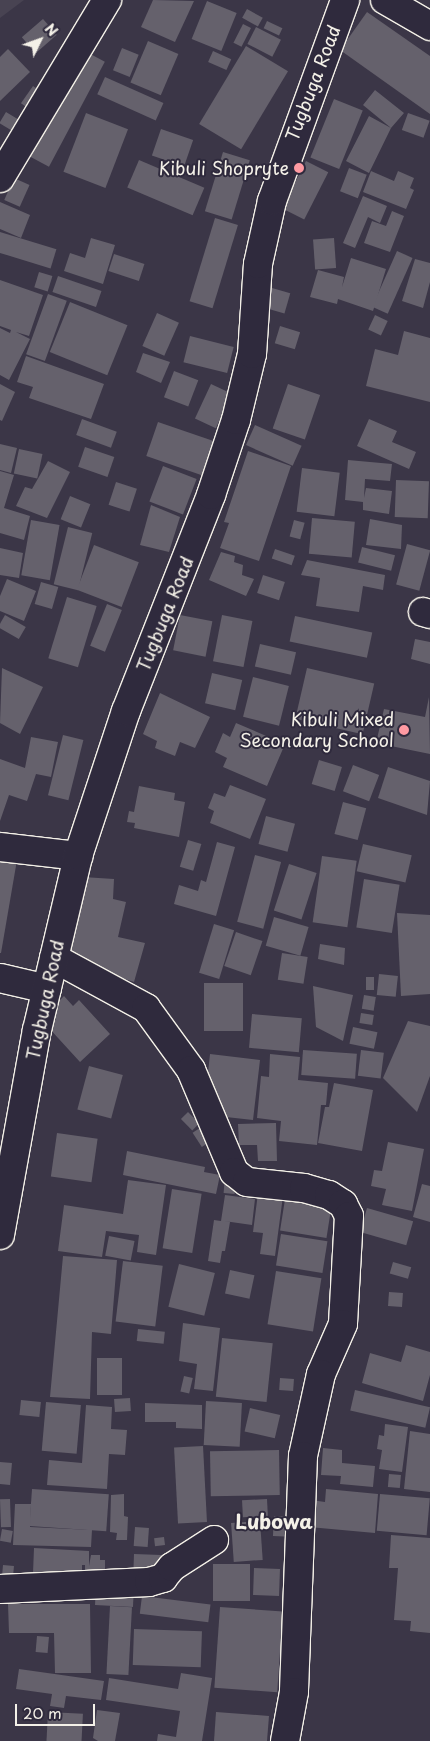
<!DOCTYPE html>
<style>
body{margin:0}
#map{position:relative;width:430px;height:1741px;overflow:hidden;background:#3b3647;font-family:"Playpen Sans",sans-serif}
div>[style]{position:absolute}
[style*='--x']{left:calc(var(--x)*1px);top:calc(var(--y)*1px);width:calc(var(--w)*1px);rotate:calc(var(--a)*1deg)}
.built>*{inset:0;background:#484352}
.building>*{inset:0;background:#65616c;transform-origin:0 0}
.roads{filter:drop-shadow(1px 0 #f4f1e8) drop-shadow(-1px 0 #f4f1e8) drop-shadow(0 1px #f4f1e8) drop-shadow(0 -1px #f4f1e8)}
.minor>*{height:28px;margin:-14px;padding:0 14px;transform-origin:14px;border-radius:14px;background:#2f2a3d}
.tertiary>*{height:28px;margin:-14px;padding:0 14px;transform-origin:14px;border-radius:14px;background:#2f2a3d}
.dots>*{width:14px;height:14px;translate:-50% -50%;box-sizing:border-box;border:2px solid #2f2a3d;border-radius:50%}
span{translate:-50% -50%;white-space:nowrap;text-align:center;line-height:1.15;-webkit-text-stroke:4px #2f2a3d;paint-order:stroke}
.street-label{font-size:18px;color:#f4f1e8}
.poi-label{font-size:18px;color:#f4f1e8}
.right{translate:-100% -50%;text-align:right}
.quarter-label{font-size:20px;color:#f4f1e8;font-weight:700}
.north{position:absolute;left:15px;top:15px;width:50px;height:50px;-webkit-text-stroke:4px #2f2a3d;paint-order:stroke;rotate:48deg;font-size:14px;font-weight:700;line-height:20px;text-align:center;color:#f4f1e8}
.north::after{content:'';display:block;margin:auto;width:18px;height:22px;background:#f4f1e8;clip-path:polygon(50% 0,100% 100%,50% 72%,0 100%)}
.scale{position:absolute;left:15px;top:1704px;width:80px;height:22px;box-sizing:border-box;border:2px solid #f4f1e8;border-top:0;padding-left:6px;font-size:15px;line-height:18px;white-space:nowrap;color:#f4f1e8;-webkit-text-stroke:4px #2f2a3d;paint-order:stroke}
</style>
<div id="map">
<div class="built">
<i style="clip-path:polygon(0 0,24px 0,0 18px)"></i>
</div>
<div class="building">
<i style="clip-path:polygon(153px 0,194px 1px,175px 42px,141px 27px)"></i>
<i style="left:207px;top:1px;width:32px;height:41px;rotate:22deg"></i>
<i style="left:247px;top:9px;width:18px;height:10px;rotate:29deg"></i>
<i style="clip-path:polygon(367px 12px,430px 56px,430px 114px,340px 50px)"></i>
<i style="left:43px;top:19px;width:21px;height:28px;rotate:49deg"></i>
<i style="left:267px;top:21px;width:17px;height:8px;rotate:25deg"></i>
<i style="left:243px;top:24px;width:9px;height:21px;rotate:27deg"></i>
<i style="left:256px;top:27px;width:28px;height:19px;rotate:27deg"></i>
<i style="left:148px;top:41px;width:33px;height:45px;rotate:23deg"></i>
<i style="left:246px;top:46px;width:49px;height:91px;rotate:31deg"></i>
<i style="left:122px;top:48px;width:18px;height:24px;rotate:22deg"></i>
<i style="clip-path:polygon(8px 49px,30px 72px,0 101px,0 57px)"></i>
<i style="left:81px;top:49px;width:27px;height:119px;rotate:28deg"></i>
<i style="left:213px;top:51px;width:20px;height:12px;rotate:24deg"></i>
<i style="left:105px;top:77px;width:64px;height:19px;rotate:24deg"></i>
<i style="left:33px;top:86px;width:12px;height:21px;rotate:35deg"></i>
<i style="clip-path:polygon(375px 90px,404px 113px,391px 128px,369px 173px,346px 161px,369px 116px,391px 128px,363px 105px)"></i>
<i style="left:334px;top:99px;width:31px;height:63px;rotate:22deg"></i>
<i style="left:6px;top:112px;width:26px;height:13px;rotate:31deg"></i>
<i style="left:86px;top:113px;width:45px;height:63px;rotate:21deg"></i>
<i style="left:408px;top:113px;width:23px;height:18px;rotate:20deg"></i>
<i style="left:161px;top:129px;width:34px;height:28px;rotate:19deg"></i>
<i style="left:223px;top:152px;width:28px;height:62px;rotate:17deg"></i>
<i style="left:139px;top:160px;width:71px;height:30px;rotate:23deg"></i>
<i style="left:306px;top:161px;width:25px;height:53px;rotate:27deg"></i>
<i style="left:349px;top:168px;width:19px;height:25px;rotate:21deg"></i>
<i style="clip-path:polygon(371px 171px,394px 181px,398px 171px,414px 178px,410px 188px,414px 190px,406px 209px,363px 192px)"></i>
<i style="left:14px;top:178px;width:17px;height:24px;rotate:24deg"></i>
<i style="clip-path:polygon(363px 196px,387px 206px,380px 223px,368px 217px,355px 248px,343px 243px)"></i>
<i style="clip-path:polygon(0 202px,30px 215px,21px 238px,0 229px)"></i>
<i style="clip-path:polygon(392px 211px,404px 216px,390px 252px,364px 243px,372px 221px,386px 226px)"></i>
<i style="left:215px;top:218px;width:24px;height:87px;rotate:17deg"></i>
<i style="left:0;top:232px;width:59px;height:20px;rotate:17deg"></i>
<i style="clip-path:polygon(91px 238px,115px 245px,103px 284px,64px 271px,70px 253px,85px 258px)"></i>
<i style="left:334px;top:238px;width:30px;height:21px;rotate:86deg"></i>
<i style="left:397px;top:251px;width:17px;height:61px;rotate:24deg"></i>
<i style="left:114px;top:254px;width:32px;height:18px;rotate:18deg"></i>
<i style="clip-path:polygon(351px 258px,386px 269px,373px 311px,338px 299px,337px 304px,310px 297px,318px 270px,344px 277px,342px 287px)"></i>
<i style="clip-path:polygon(415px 259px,430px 263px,430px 282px,423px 308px,402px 301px)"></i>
<i style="left:39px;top:272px;width:14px;height:16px;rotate:17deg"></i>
<i style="left:58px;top:276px;width:46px;height:17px;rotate:19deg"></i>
<i style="clip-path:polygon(0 280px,43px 295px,29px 336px,16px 332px,30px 339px,9px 380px,0 375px,0 328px,10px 333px,11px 330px,0 326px)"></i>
<i style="left:272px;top:288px;width:19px;height:21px;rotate:16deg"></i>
<i style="left:48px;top:294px;width:20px;height:64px;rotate:20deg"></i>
<i style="left:70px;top:302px;width:62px;height:54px;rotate:22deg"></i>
<i style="left:157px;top:313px;width:24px;height:36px;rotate:24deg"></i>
<i style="left:375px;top:315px;width:14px;height:16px;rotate:25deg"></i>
<i style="left:280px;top:326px;width:21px;height:18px;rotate:17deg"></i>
<i style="clip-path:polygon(404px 331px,430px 338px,430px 402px,366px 386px,375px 349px,398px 355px)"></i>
<i style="left:190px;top:336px;width:45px;height:27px;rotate:14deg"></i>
<i style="clip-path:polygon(143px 353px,170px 362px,161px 383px,136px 372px)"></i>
<i style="clip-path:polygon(26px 356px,104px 384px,91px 419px,29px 398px,33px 387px,17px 382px)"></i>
<i style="left:174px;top:371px;width:26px;height:28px;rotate:21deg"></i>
<i style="clip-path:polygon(0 384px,15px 392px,2px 421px,0 420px)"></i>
<i style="left:211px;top:384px;width:23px;height:38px;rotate:25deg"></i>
<i style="left:288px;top:384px;width:34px;height:47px;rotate:19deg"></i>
<i style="left:82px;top:419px;width:37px;height:17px;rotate:20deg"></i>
<i style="clip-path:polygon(369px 419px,397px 431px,392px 442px,416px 452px,409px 469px,357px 446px)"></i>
<i style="left:158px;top:422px;width:61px;height:36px;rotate:19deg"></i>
<i style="left:255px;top:425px;width:51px;height:22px;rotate:24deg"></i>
<i style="clip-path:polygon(0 444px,17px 448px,11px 473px,0 470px)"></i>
<i style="left:85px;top:447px;width:31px;height:21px;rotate:19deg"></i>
<i style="left:19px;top:449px;width:24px;height:25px;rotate:12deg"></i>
<i style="clip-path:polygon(248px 451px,291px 466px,259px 561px,220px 548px,229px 523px,224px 522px)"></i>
<i style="clip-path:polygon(348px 460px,392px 464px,390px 481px,365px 479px,364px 498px,366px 488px,392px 491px,389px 514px,363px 510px,363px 502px,345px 500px)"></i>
<i style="clip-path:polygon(48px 461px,70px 472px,47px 518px,16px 506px,25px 487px,32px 489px)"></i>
<i style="left:163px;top:466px;width:36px;height:38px;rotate:21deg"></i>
<i style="left:302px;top:468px;width:38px;height:44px;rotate:7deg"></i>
<i style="clip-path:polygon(0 471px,14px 475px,4px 508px,30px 516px,24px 540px,0 533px)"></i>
<i style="left:396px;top:480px;width:33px;height:37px;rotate:2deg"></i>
<i style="left:116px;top:482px;width:22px;height:24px;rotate:18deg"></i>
<i style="left:70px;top:496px;width:22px;height:25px;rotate:22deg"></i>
<i style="clip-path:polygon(151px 505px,180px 517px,169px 552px,140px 545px)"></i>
<i style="left:312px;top:518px;width:43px;height:36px;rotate:5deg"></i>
<i style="clip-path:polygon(370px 519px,402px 525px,401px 549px,366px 545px)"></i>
<i style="left:31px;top:520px;width:29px;height:56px;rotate:10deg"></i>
<i style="left:294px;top:520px;width:11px;height:17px;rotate:15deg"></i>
<i style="left:68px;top:527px;width:25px;height:59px;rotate:14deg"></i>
<i style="left:407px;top:544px;width:24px;height:42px;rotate:15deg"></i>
<i style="left:94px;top:545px;width:48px;height:48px;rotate:21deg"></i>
<i style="left:362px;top:547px;width:34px;height:16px;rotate:14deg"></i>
<i style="clip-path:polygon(0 548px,23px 553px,19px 578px,0 575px)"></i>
<i style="left:275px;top:549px;width:21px;height:10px;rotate:19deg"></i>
<i style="clip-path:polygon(221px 552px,235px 556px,234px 562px,243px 565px,242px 575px,254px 579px,246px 596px,209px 580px)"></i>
<i style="clip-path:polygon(307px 560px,385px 575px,383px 590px,363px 586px,359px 612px,316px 606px,320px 578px,301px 575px)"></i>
<i style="left:263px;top:575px;width:23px;height:19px;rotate:18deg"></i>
<i style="clip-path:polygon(7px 579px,36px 591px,24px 621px,0 611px,0 596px)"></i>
<i style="left:41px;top:582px;width:18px;height:23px;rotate:16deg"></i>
<i style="left:67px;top:597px;width:31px;height:64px;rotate:17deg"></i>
<i style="left:107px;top:604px;width:16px;height:45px;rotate:22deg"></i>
<i style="left:5px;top:615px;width:24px;height:14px;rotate:30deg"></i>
<i style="left:180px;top:615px;width:33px;height:36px;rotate:11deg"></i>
<i style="left:222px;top:615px;width:31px;height:47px;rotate:11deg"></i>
<i style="left:295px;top:616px;width:79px;height:26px;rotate:12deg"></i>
<i style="clip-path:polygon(415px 639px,430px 642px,430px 664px,411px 659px)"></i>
<i style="left:260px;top:644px;width:37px;height:23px;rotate:13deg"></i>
<i style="clip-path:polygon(2px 668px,43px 687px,20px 734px,0 723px)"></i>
<i style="left:307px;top:668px;width:69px;height:52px;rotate:13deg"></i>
<i style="left:212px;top:673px;width:31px;height:31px;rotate:13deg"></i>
<i style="left:253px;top:677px;width:37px;height:41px;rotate:14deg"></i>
<i style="clip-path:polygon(160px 693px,210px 717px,195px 748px,180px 742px,175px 756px,155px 748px,157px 741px,143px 734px)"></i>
<i style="clip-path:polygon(429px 697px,430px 754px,376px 743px,384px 709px,425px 717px)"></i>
<i style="clip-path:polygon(236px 723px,285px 744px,267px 786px,223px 767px,227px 758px,215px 752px,223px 733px,230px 737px)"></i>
<i style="left:63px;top:735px;width:21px;height:62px;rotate:14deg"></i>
<i style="clip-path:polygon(31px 737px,58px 742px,51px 777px,36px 774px,27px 801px,9px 795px,0 821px,0 759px,25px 768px)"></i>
<i style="left:319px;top:760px;width:24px;height:25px;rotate:17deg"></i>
<i style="left:353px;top:765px;width:28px;height:28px;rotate:21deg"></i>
<i style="clip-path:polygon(388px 767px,430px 781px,427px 815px,378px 798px)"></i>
<i style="clip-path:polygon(230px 785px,266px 799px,250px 839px,210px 823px,214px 811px,208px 808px,214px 793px,225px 797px)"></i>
<i style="clip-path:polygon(139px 786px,175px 793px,174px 800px,185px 802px,179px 837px,134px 828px,135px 823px,127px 822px,129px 811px,134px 812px)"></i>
<i style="left:343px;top:802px;width:24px;height:33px;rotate:15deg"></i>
<i style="left:266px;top:816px;width:30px;height:29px;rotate:15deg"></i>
<i style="left:188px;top:840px;width:14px;height:28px;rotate:17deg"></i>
<i style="clip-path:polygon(217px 842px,235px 847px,216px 916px,174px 904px,179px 885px,198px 891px,201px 880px,206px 882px)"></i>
<i style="left:363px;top:844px;width:50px;height:28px;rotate:13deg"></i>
<i style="left:255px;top:855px;width:27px;height:69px;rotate:15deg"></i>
<i style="left:322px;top:856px;width:35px;height:67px;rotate:8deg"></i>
<i style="clip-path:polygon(0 857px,17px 860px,1px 953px,0 953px)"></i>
<i style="left:289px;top:864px;width:29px;height:49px;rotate:18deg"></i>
<i style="clip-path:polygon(83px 877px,114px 879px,113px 899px,126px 902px,118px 937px,145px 943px,134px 982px,70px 961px)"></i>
<i style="left:364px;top:879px;width:36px;height:49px;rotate:9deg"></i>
<i style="clip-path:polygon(397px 913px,430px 915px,430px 994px,401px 996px)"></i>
<i style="left:274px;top:917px;width:36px;height:30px;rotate:16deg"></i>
<i style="left:214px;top:924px;width:21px;height:51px;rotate:17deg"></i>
<i style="left:236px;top:932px;width:28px;height:36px;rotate:19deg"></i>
<i style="clip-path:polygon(320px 944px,345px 948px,344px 965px,318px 959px)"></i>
<i style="left:282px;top:953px;width:26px;height:27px;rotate:9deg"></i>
<i style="left:379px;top:974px;width:19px;height:21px;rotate:6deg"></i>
<i style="left:366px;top:977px;width:8px;height:13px"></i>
<i style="left:204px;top:983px;width:39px;height:48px"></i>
<i style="clip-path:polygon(313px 986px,353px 995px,343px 1041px,316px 1027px)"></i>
<i style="left:364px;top:995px;width:12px;height:14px;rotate:9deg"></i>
<i style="clip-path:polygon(64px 996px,73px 1006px,79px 1000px,110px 1034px,80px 1062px,48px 1027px,56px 1019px,49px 1011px)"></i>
<i style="left:361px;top:1013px;width:13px;height:10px;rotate:9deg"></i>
<i style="left:252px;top:1014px;width:50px;height:34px;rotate:5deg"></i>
<i style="clip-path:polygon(408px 1021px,430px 1026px,430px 1076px,417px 1112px,383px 1078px)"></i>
<i style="left:353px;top:1027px;width:25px;height:17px;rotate:12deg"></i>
<i style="left:303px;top:1050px;width:54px;height:25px;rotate:4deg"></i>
<i style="left:361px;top:1050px;width:23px;height:26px;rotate:7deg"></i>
<i style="clip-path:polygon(210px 1054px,260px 1060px,253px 1120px,226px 1117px,216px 1106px,217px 1092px,206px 1091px)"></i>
<i style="clip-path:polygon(270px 1054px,300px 1057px,298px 1080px,328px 1083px,326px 1105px,321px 1105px,317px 1145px,279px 1141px,281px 1121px,257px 1118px,261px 1076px,269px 1077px)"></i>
<i style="left:89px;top:1066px;width:35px;height:45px;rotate:15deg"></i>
<i style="clip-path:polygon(334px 1083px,373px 1090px,362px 1151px,318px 1143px,325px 1107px,329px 1107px)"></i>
<i style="left:188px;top:1112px;width:16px;height:10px;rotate:45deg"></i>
<i style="clip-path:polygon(276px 1123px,277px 1161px,258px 1161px,257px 1145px,239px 1145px,238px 1124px)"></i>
<i style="left:206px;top:1124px;width:17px;height:16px;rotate:57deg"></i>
<i style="left:57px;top:1133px;width:41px;height:44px;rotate:8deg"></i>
<i style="clip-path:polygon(388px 1142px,424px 1149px,412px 1211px,382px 1205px,386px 1189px,371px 1186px,374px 1170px,382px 1171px)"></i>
<i style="clip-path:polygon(127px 1151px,205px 1167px,204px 1172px,220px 1175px,216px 1194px,123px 1175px)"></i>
<i style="left:225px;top:1177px;width:11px;height:16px;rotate:5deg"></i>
<i style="clip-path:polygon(128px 1180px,166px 1185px,156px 1255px,137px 1252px,139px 1235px,106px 1231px,102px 1257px,58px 1251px,64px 1205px,123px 1214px)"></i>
<i style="clip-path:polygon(422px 1184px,430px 1186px,430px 1222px,413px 1217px)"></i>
<i style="left:172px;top:1189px;width:30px;height:60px;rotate:9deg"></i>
<i style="clip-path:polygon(258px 1193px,283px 1196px,275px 1256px,260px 1254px,263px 1233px,253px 1232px)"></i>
<i style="left:286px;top:1193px;width:47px;height:38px;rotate:9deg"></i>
<i style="clip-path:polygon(225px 1195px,255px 1199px,252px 1225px,224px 1221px,230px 1222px,225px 1251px,222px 1251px,220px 1263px,208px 1261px,214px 1220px,221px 1221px)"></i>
<i style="left:367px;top:1208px;width:48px;height:25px;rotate:16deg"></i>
<i style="left:281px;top:1234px;width:47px;height:32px;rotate:9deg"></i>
<i style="left:109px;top:1236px;width:26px;height:20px;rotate:11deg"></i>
<i style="clip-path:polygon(63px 1256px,117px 1260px,111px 1334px,92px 1332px,90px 1399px,50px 1397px)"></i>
<i style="left:123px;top:1261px;width:40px;height:61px;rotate:7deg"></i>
<i style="left:393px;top:1262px;width:19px;height:12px;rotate:16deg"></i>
<i style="left:179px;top:1264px;width:37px;height:44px;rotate:14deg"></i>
<i style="left:230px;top:1270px;width:25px;height:24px;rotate:12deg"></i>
<i style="left:276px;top:1271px;width:46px;height:54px;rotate:9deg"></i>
<i style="left:389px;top:1292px;width:14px;height:14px;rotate:4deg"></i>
<i style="clip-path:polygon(183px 1323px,220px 1328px,213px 1391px,194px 1389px,197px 1364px,179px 1361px)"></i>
<i style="left:138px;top:1329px;width:27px;height:12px;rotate:6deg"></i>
<i style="left:222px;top:1338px;width:51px;height:59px;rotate:6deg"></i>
<i style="clip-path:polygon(406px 1345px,430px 1352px,430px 1375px,423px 1401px,362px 1383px,370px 1353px,401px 1362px)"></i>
<i style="left:97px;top:1358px;width:25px;height:37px"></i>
<i style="left:184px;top:1376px;width:9px;height:16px;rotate:13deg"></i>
<i style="left:280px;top:1378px;width:14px;height:12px;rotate:4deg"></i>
<i style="left:355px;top:1390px;width:77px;height:21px;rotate:13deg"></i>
<i style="left:130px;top:1398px;width:13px;height:16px;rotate:86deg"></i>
<i style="left:21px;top:1400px;width:20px;height:15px;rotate:6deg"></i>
<i style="left:206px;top:1401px;width:36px;height:44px;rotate:3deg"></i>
<i style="left:46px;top:1402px;width:35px;height:49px;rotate:5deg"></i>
<i style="clip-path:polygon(145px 1403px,202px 1405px,202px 1429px,176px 1428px,176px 1422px,145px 1422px)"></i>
<i style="clip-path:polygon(86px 1405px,112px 1407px,111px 1429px,127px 1430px,125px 1455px,109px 1454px,107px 1489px,47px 1485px,49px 1460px,82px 1463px)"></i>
<i style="left:250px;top:1408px;width:31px;height:24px;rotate:13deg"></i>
<i style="clip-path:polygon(385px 1424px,408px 1427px,402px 1472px,379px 1469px,382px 1450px,377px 1449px,379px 1435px,384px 1436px)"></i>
<i style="clip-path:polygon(410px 1431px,430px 1434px,430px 1492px,404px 1489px)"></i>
<i style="left:203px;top:1446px;width:76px;height:29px;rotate:87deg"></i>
<i style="clip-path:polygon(323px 1448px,342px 1450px,342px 1463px,375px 1466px,373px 1487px,340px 1484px,341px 1476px,321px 1475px)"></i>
<i style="left:279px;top:1450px;width:45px;height:69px;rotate:89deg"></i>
<i style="left:0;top:1462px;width:12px;height:22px;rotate:5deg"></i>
<i style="left:389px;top:1474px;width:12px;height:13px;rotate:5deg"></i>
<i style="left:32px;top:1489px;width:77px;height:37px;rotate:4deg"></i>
<i style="clip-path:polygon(326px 1489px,378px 1494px,375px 1533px,309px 1527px,311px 1500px,325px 1502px)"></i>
<i style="clip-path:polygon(124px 1494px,124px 1516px,128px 1517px,127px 1540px,116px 1540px,117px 1533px,110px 1532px,111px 1495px)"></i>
<i style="left:380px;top:1494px;width:50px;height:37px;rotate:5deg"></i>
<i style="left:10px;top:1499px;width:28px;height:10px;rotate:88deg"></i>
<i style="left:267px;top:1499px;width:17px;height:25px;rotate:87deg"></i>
<i style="clip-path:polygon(15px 1504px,31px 1504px,30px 1527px,92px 1530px,91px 1547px,13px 1545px)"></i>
<i style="left:274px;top:1516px;width:17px;height:20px;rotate:3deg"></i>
<i style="left:260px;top:1521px;width:39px;height:29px;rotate:86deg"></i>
<i style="left:135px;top:1527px;width:14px;height:19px;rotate:4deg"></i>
<i style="left:2px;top:1529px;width:11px;height:12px;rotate:10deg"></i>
<i style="clip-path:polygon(391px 1535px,430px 1538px,430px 1633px,410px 1631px,411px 1621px,394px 1620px,398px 1568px,389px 1568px)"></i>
<i style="left:164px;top:1537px;width:8px;height:10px;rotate:83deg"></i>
<i style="clip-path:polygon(34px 1548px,89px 1551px,89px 1566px,91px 1555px,100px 1555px,100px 1560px,105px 1560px,105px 1573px,85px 1572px,85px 1565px,82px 1565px,82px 1575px,33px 1573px)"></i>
<i style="left:134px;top:1554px;width:27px;height:22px;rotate:2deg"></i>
<i style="left:213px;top:1564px;width:37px;height:37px"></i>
<i style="left:3px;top:1565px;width:11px;height:13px;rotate:5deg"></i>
<i style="left:254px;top:1568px;width:26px;height:27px;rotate:2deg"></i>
<i style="left:96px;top:1586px;width:38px;height:19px;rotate:3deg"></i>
<i style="left:142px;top:1596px;width:69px;height:18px;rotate:7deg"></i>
<i style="clip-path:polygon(8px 1604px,90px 1604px,91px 1673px,55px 1673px,54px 1633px,9px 1633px)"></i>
<i style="left:110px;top:1606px;width:22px;height:68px;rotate:3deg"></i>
<i style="left:220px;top:1607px;width:63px;height:81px;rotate:4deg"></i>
<i style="left:134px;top:1629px;width:68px;height:36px;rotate:2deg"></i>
<i style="left:37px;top:1636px;width:12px;height:16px;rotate:5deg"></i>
<i style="clip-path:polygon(19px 1669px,104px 1681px,101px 1700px,66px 1696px,64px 1708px,50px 1706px,52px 1694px,16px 1689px)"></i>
<i style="clip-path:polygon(181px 1673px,212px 1678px,202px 1741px,157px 1741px,158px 1734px,176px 1737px,180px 1711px,106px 1700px,109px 1678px,178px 1689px)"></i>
<i style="clip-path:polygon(97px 1710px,120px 1713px,115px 1741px,98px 1741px,93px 1738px)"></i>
<i style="left:48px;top:1712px;width:35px;height:29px;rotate:3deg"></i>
<i style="clip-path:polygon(216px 1712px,269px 1716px,267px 1741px,214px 1741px)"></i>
</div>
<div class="roads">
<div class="minor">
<i style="--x:0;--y:178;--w:208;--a:-59"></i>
<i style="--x:423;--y:612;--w:7;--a:16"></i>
<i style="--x:0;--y:847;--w:79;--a:6.6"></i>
<i style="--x:54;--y:958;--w:105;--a:28.5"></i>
<i style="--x:146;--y:1008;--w:77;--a:54"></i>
<i style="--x:191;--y:1070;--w:111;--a:67.1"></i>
<i style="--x:234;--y:1172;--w:16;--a:38"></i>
<i style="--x:247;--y:1182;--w:57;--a:6"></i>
<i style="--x:304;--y:1188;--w:26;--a:16"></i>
<i style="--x:329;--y:1195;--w:17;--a:33"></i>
<i style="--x:343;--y:1204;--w:13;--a:63"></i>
<i style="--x:349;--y:1216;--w:108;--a:93.2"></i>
<i style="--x:343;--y:1324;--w:55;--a:113.7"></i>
<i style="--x:321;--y:1374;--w:84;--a:102.4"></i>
<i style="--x:303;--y:1456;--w:236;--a:92.2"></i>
<i style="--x:294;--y:1692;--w:50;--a:100.4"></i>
<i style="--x:0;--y:978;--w:48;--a:13.2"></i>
<i style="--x:0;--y:1235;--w:208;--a:-79.8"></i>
<i style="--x:37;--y:1030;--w:179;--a:-76.7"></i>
<i style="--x:78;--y:856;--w:153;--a:-71.7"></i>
<i style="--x:126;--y:711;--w:232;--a:-68.5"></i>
<i style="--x:211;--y:495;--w:79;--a:-71.6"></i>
<i style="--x:236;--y:420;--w:68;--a:-76.4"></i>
<i style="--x:252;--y:354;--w:90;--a:-86.2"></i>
<i style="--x:258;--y:264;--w:65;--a:-77.5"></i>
<i style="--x:272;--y:201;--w:214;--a:-70"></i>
<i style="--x:0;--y:1589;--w:149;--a:-2.7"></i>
<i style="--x:149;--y:1582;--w:15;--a:-16"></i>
<i style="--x:163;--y:1578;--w:14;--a:-51"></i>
<i style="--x:172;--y:1567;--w:50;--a:-32.7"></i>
</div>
<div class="tertiary">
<i style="--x:385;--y:0;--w:52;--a:30"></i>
</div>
</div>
<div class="dots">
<i style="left:299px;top:168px;background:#ff9aa2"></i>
<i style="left:404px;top:730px;background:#ff9aa2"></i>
</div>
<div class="street-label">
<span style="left:313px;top:83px;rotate:-69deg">Tugbuga Road</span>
<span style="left:165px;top:614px;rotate:-68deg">Tugbuga Road</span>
<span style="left:45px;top:1000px;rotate:-78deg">Tugbuga Road</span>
</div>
<div class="poi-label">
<span class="right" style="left:289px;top:168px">Kibuli Shopryte</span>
<span class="right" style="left:394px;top:730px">Kibuli Mixed<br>Secondary School</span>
</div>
<div class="quarter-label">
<span style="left:274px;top:1521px">Lubowa</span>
</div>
<div class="north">N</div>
<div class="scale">20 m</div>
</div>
